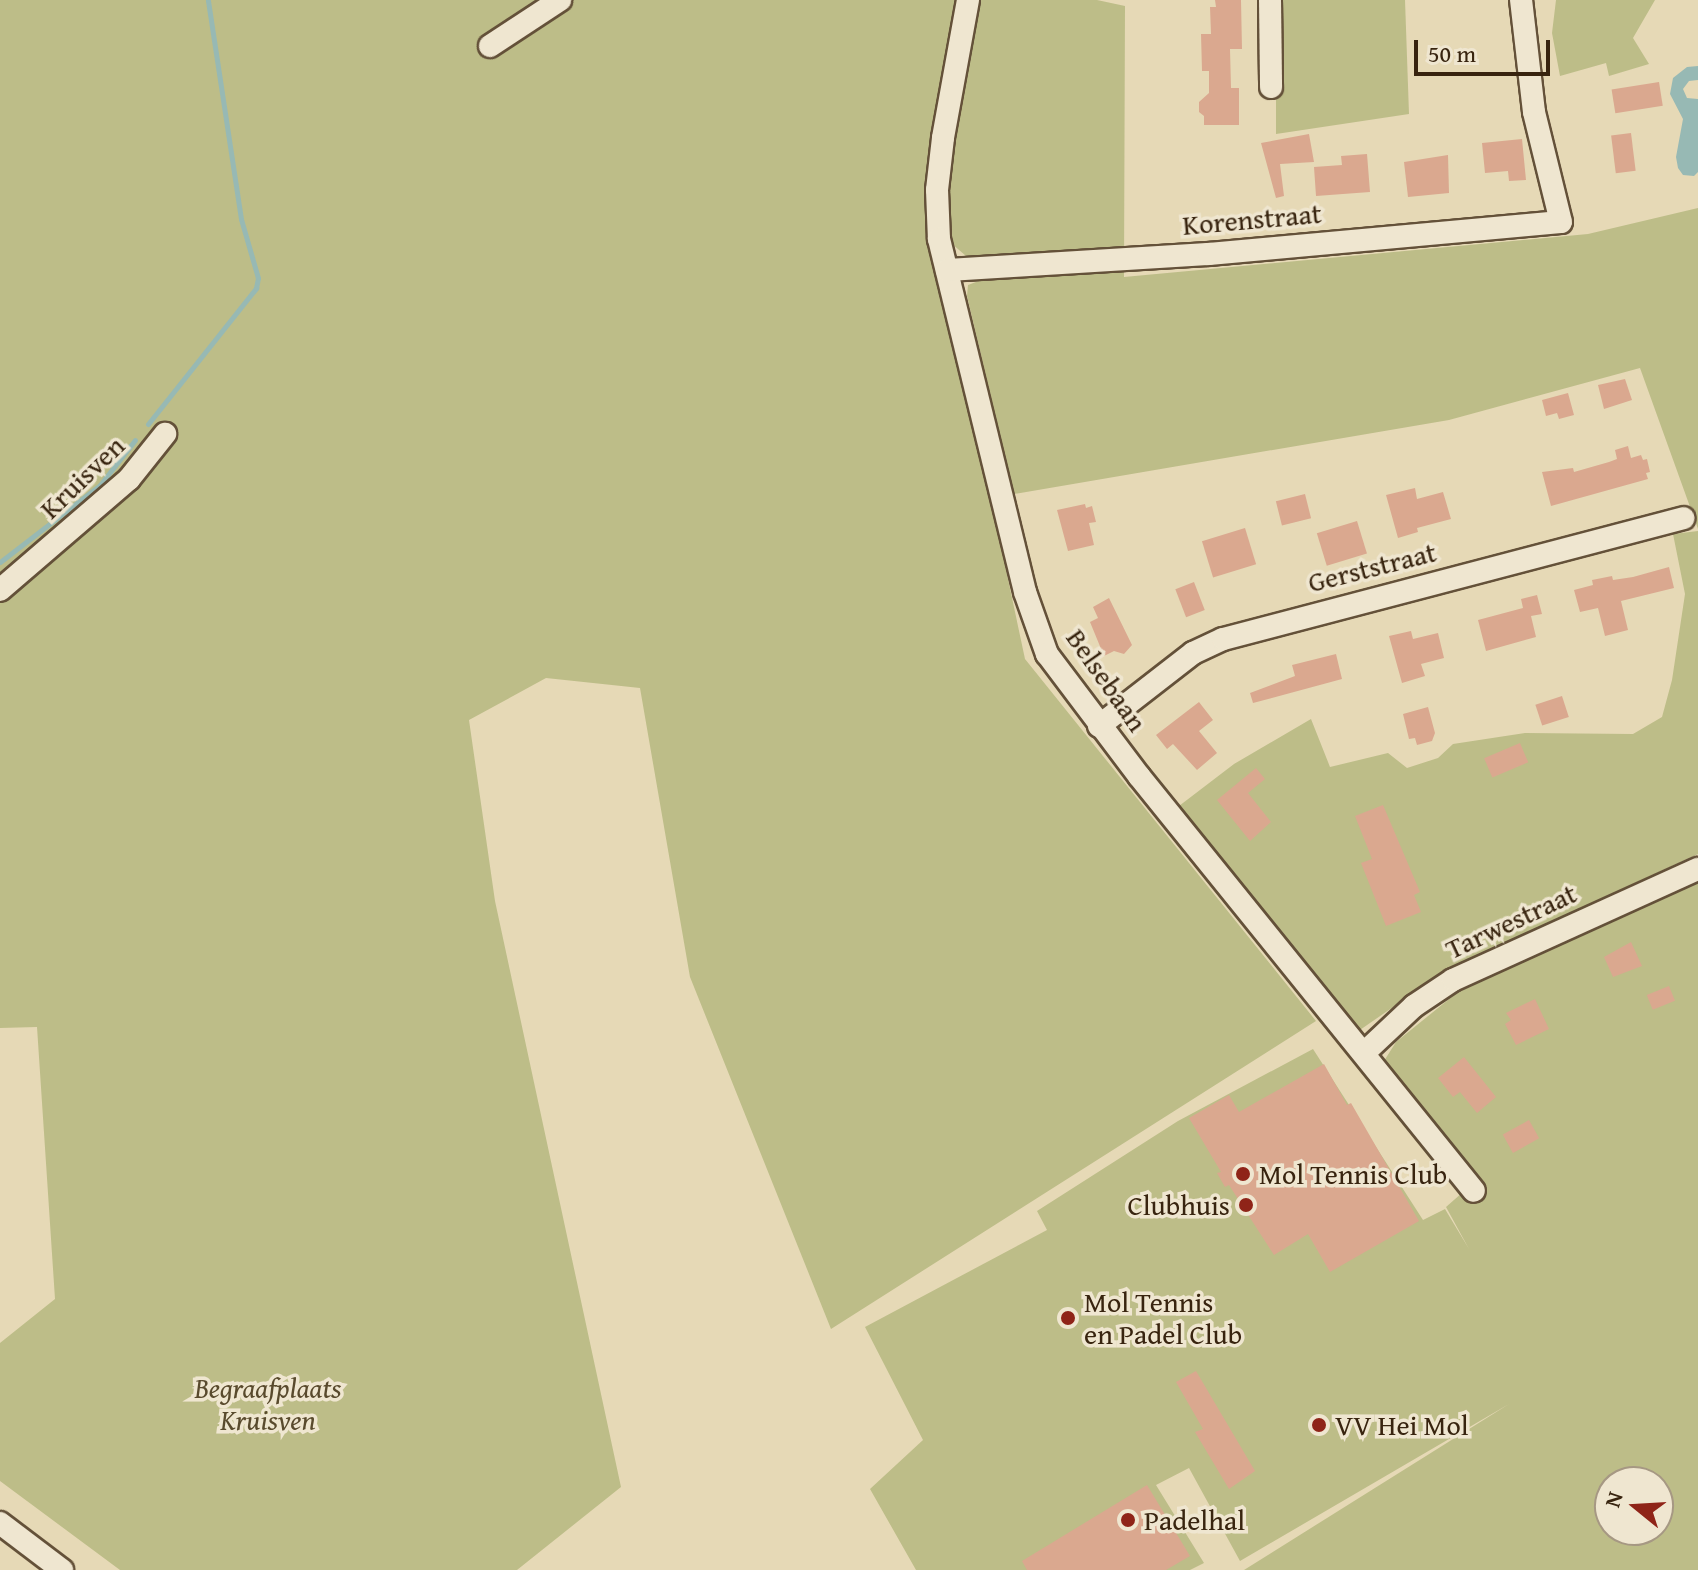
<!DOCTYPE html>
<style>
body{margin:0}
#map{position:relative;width:1698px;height:1570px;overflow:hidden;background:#e6d9b6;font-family:"Gentium Book Plus",serif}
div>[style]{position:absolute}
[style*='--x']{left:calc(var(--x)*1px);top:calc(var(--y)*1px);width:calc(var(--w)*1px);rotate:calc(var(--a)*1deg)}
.green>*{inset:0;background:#bdbd88}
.water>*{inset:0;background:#97b9b4}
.stream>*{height:5px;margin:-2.5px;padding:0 2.5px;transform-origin:2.5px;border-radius:2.5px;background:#97b9b4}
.building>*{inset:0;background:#daa88f;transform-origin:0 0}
.roads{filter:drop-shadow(2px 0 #645139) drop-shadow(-2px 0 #645139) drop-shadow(0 2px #645139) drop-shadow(0 -2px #645139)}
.minor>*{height:22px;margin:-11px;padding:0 11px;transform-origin:11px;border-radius:11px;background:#efe6d0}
.dots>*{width:22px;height:22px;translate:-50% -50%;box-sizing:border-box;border:4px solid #efe6d0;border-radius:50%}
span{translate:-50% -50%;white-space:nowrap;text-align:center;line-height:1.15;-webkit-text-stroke:7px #efe6d0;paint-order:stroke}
.street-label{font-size:28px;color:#38240f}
.poi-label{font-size:28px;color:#38240f}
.left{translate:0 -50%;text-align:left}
.right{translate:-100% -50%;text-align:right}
.park-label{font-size:28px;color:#594a2d;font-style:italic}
.north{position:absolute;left:1594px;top:1466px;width:80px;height:80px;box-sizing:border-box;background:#efe6d0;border:2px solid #a69883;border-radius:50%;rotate:288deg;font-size:22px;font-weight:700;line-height:32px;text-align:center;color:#38240f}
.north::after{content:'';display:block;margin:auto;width:28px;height:36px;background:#8f2418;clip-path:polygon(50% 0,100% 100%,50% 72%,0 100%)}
.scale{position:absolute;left:1414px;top:40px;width:136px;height:36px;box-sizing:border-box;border:4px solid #38240f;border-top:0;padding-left:10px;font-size:24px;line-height:28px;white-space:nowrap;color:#38240f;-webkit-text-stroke:6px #efe6d0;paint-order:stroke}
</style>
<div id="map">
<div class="green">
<i style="clip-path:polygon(0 0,957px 0,927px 164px,927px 232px,988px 485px,1025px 659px,1316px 1021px,831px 1329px,690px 977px,640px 688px,546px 678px,469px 720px,495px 901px,621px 1487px,517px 1570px,120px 1570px,0 1481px,0 1343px,55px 1299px,37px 1027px,0 1028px)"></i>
<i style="clip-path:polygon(979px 0,1097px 0,1125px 6px,1124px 277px,1588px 234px,1698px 208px,1698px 529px,1640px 368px,1449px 420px,1014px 494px,967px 296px,968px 285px,984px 279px,983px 260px,966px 256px,951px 243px,947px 183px,950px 148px)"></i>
<i style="clip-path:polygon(1276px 0,1405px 0,1409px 114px,1276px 134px)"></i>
<i style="clip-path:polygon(1556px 0,1655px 0,1633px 38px,1649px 64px,1609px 76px,1606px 63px,1560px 76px,1552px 33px)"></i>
<i style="clip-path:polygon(1698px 531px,1698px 854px,1448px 969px,1357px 1032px,1179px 806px,1234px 764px,1311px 719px,1330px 767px,1388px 753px,1407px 768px,1438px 758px,1453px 744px,1525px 733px,1633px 734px,1662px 717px,1672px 680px,1685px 594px,1673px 534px)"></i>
<i style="clip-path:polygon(evenodd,1698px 879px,1698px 1570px,1244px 1570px,1509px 1404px,1240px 1561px,1189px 1468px,1156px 1485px,1204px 1563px,1190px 1570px,916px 1570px,870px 1489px,923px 1440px,865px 1327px,1047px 1230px,1037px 1211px,1178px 1121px,1313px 1049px,1423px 1220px,1445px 1209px,1469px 1249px,1446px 1207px,1479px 1178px,1384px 1061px,1396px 1042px,1464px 987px,1698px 879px,1610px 1482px,1658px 1482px,1658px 1530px,1610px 1530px,1610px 1482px)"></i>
</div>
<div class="water">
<i style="clip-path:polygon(1698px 66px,1698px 80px,1689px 81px,1683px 89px,1687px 98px,1698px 99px,1698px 172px,1694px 176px,1683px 175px,1678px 168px,1676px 157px,1683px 119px,1670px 94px,1673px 78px,1687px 67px)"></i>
</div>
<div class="stream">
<i style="--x:148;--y:424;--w:174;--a:-51.5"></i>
<i style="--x:256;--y:288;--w:10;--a:-79"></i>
<i style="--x:258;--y:278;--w:61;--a:-106.1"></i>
<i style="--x:241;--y:219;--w:221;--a:-98.6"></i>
<i style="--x:0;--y:562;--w:126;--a:-37.6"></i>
<i style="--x:100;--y:485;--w:57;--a:-52.1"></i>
</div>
<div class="building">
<i style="clip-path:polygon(1215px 0,1241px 0,1242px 49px,1230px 49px,1231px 88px,1239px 88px,1239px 125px,1204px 125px,1204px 116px,1199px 112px,1199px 102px,1209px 93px,1209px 71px,1202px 71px,1201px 34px,1211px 34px,1210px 7px,1216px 7px)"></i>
<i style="left:1659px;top:82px;width:24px;height:48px;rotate:81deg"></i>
<i style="left:1631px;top:133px;width:38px;height:20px;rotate:83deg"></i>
<i style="clip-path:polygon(1309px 134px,1314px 162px,1280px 164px,1284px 196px,1276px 198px,1261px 143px)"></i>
<i style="clip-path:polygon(1522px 139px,1526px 180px,1509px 181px,1508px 171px,1485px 173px,1482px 143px)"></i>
<i style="clip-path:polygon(1367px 154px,1370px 192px,1316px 196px,1314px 167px,1342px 165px,1341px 156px)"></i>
<i style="clip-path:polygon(1448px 155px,1449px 193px,1408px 197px,1404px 162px)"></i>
<i style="clip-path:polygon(1625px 379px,1632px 400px,1604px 409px,1598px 385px)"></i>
<i style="clip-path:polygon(1568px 393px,1574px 415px,1559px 419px,1557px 413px,1546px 416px,1542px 400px)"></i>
<i style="clip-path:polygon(1628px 446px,1631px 458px,1641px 455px,1643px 460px,1647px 459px,1650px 472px,1646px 473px,1648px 479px,1551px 506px,1542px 472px,1573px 468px,1574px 472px,1609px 462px,1617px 459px,1615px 450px)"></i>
<i style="clip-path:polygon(1415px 488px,1417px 499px,1443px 492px,1451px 519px,1417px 528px,1418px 532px,1398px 538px,1386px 495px)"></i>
<i style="left:1305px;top:494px;width:25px;height:30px;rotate:76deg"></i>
<i style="clip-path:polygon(1085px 504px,1086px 508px,1092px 506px,1096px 522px,1089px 523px,1094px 545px,1068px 551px,1057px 510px)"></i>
<i style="left:1357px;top:521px;width:34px;height:42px;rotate:73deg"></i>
<i style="left:1245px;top:528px;width:38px;height:45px;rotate:73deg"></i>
<i style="clip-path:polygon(1669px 567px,1674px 588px,1621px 601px,1628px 630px,1605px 636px,1598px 608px,1580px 612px,1574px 590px,1593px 585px,1592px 580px,1612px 576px,1613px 580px,1633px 577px)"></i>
<i style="left:1194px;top:582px;width:30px;height:20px;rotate:69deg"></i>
<i style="clip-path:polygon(1537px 595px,1542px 614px,1531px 616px,1536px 637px,1486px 651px,1478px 620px,1523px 608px,1521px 599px)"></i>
<i style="clip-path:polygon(1109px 598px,1132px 645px,1124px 654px,1114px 651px,1104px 656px,1090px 622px,1098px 618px,1093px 607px)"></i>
<i style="clip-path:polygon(1411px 631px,1413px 639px,1438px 633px,1444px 658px,1421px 664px,1425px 676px,1402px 683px,1389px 636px)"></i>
<i style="clip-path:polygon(1336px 654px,1342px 679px,1253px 703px,1250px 693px,1295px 676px,1292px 665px)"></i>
<i style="left:1562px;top:696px;width:22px;height:28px;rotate:72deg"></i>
<i style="clip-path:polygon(1199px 702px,1213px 720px,1199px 731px,1217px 753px,1197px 770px,1173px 744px,1167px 749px,1156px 735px)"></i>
<i style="clip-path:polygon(1428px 707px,1435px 733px,1432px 741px,1417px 745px,1415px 738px,1409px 739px,1403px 714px)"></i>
<i style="left:1520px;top:743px;width:21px;height:39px;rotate:67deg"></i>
<i style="clip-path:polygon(1256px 768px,1265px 779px,1248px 793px,1271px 822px,1250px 841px,1217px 800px)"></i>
<i style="clip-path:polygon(1383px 805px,1420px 892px,1414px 895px,1421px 912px,1386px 926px,1361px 863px,1372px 859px,1355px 816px)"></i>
<i style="clip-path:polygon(1631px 942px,1642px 966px,1613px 977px,1604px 957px)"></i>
<i style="left:1669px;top:986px;width:16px;height:24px;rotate:68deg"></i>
<i style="clip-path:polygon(1535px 999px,1549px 1029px,1516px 1045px,1505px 1024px,1511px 1020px,1506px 1013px)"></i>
<i style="clip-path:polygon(1464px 1057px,1496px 1097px,1477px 1113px,1460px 1092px,1453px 1097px,1438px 1078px)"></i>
<i style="clip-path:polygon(1324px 1064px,1347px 1105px,1351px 1103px,1419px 1221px,1330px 1272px,1308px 1234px,1274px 1255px,1229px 1185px,1225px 1187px,1217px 1173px,1221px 1172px,1189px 1118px,1229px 1095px,1239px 1112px)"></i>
<i style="left:1529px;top:1120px;width:21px;height:30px;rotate:61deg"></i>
<i style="clip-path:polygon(1196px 1371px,1255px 1471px,1229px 1489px,1195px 1432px,1203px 1429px,1176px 1382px)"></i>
<i style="clip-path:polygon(1147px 1485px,1190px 1556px,1166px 1570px,1027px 1570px,1022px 1561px)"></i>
</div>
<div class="roads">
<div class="minor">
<i style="--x:968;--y:0;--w:140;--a:100.3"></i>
<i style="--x:943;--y:138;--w:52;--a:96.6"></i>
<i style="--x:937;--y:190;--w:49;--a:87.7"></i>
<i style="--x:939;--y:239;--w:363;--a:76.3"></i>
<i style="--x:1025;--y:592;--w:66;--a:70.5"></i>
<i style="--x:1047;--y:654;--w:153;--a:53"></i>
<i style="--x:1139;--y:776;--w:533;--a:51.09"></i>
<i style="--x:1270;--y:0;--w:87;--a:89.3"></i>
<i style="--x:490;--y:46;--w:84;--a:-33.3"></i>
<i style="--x:947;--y:270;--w:262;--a:-3.5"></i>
<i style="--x:1209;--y:254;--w:353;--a:-5.2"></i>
<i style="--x:1561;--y:222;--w:113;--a:-103.8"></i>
<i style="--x:1534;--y:112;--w:113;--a:-96.6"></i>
<i style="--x:0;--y:590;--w:170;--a:-40.7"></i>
<i style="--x:129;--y:479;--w:58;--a:-51.3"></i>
<i style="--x:1099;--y:726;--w:119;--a:-37.8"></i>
<i style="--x:1193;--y:653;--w:33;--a:-25"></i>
<i style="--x:1223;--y:639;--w:476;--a:-14.7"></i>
<i style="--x:1364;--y:1053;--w:69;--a:-43.2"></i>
<i style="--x:1414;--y:1006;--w:47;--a:-33.7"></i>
<i style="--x:1453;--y:980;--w:269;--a:-24.4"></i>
<i style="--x:0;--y:1523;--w:78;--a:37.2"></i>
</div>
</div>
<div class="dots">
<i style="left:1243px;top:1174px;background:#8f2418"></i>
<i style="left:1246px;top:1205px;background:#8f2418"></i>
<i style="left:1068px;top:1318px;background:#8f2418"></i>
<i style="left:1319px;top:1425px;background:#8f2418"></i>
<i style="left:1128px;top:1520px;background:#8f2418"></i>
</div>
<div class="street-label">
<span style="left:1252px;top:219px;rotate:-5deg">Korenstraat</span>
<span style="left:82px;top:477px;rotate:-44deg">Kruisven</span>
<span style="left:1372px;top:567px;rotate:-14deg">Gerststraat</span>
<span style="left:1107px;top:680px;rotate:55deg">Belsebaan</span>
<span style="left:1511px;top:921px;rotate:-25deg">Tarwestraat</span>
</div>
<div class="poi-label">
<span class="left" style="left:1259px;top:1174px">Mol Tennis Club</span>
<span class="right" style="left:1230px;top:1205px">Clubhuis</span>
<span class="left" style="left:1084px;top:1318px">Mol Tennis<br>en Padel Club</span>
<span class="left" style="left:1335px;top:1425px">VV Hei Mol</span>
<span class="left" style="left:1144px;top:1520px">Padelhal</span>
</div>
<div class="park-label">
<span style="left:268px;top:1404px">Begraafplaats<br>Kruisven</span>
</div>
<div class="north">N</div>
<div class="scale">50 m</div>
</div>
